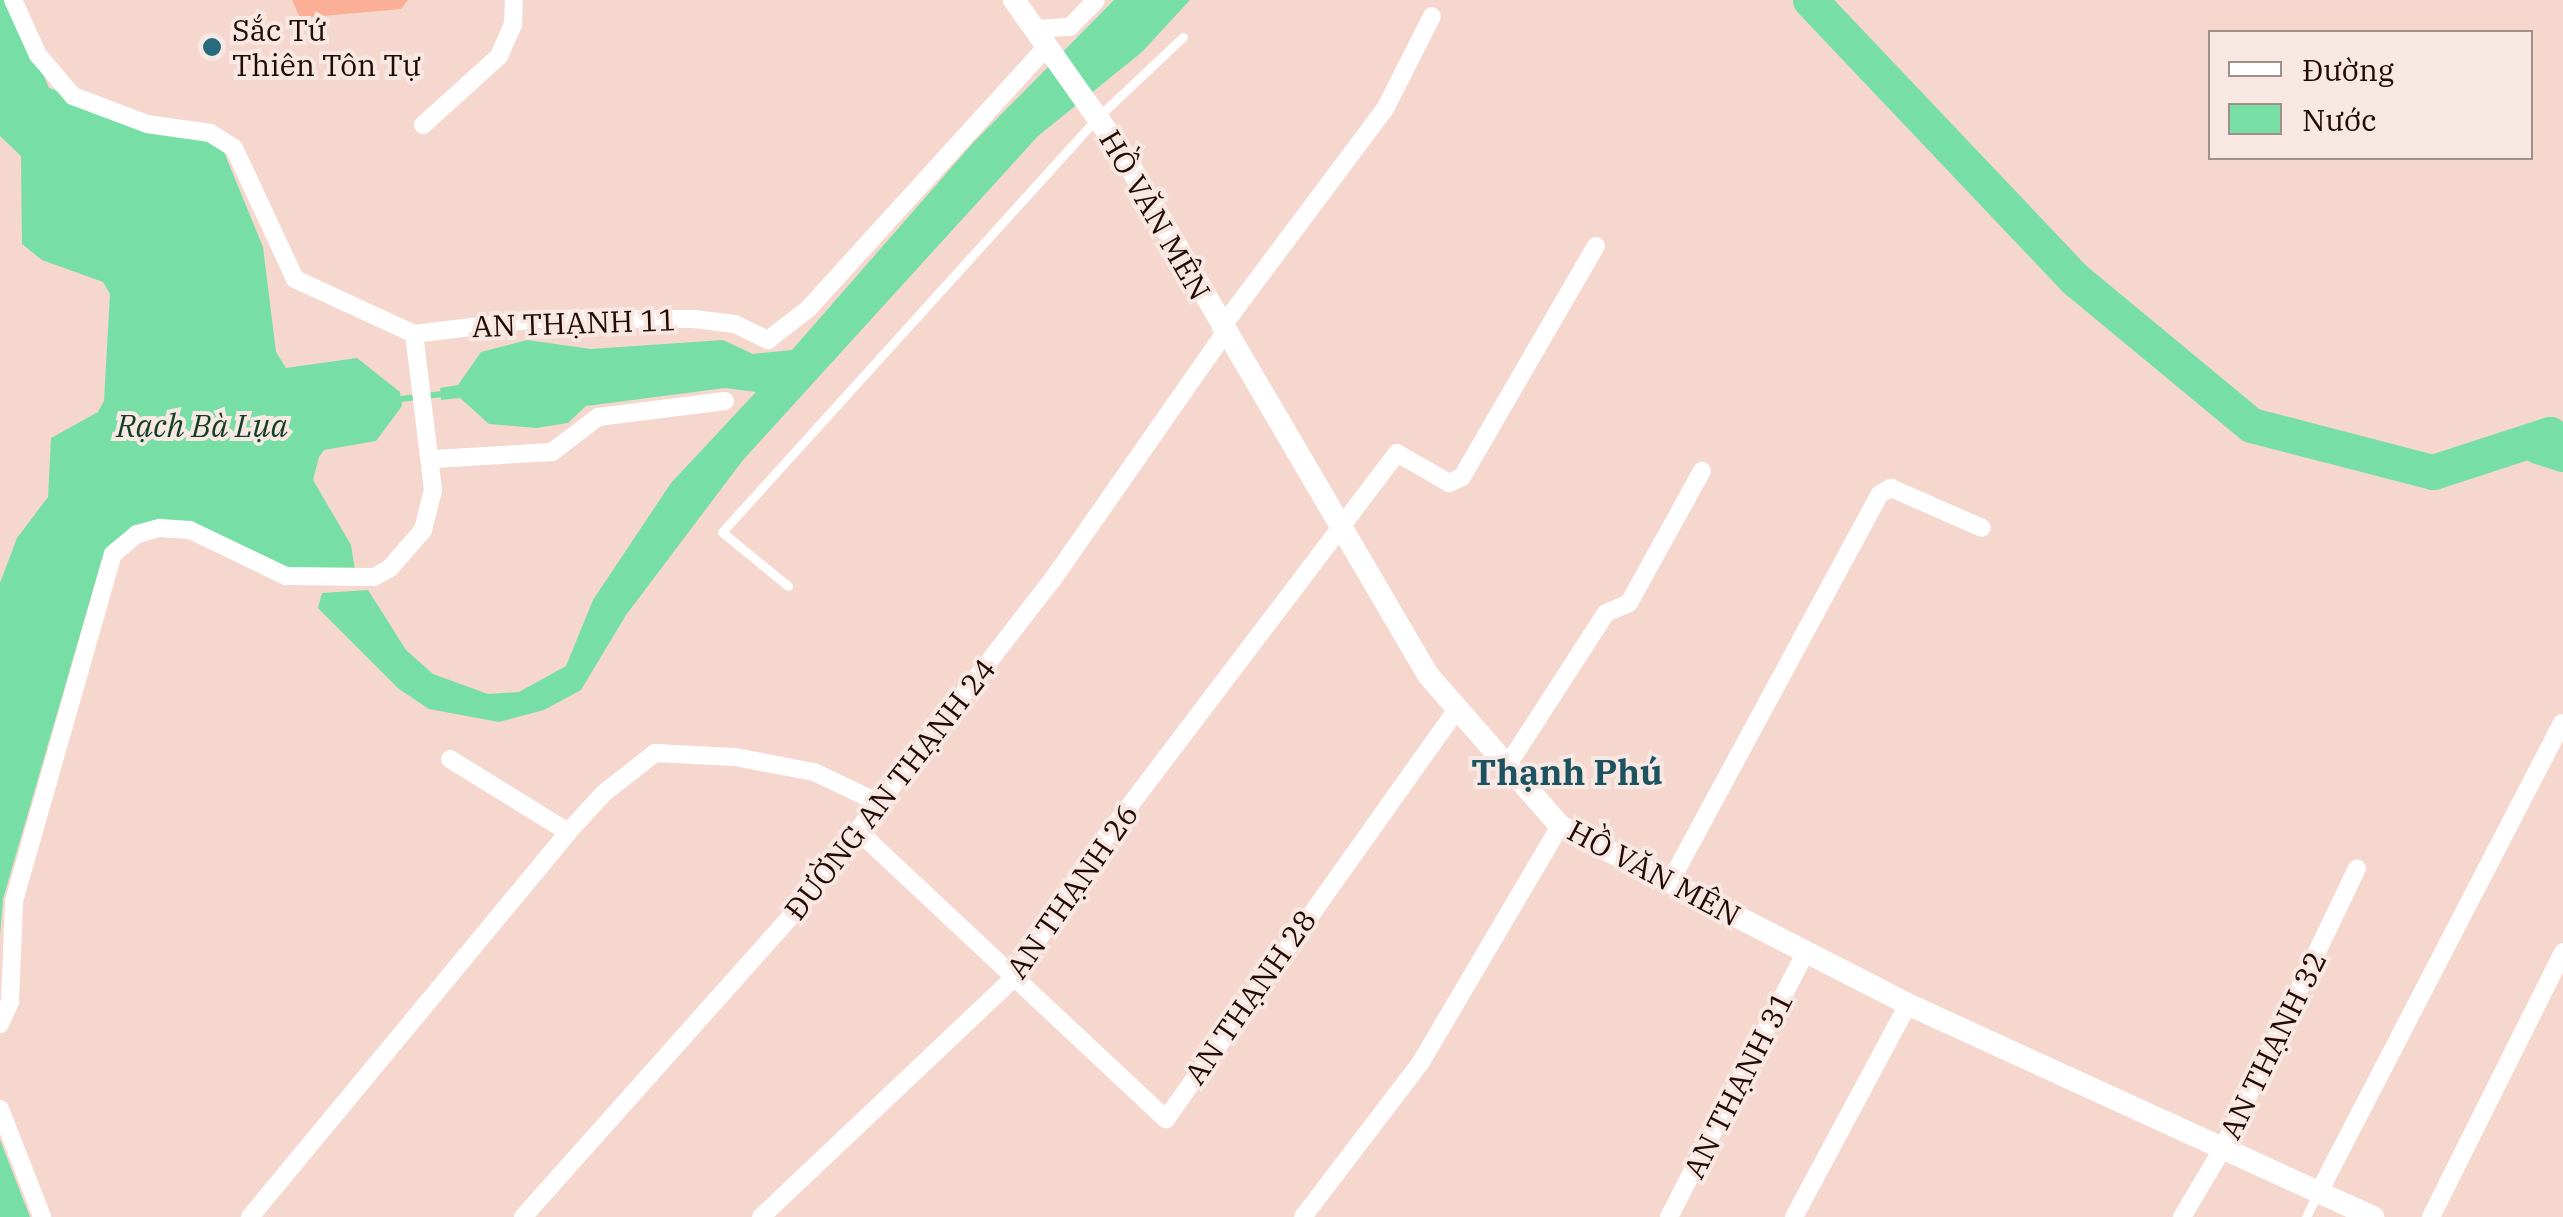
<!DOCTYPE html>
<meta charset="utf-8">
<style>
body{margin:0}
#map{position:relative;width:2563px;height:1217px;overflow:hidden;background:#f5d7ce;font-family:"IBM Plex Serif",serif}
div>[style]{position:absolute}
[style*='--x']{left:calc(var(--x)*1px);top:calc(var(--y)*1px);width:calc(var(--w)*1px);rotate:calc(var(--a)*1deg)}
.green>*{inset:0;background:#fbaf97}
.water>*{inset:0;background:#77dea6}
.stream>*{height:6px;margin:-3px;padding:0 3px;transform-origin:3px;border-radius:3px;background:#77dea6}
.river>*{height:35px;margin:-17.5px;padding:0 17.5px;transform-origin:17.5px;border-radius:17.5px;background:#77dea6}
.lane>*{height:9px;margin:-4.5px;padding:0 4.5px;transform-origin:4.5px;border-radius:4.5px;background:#fff}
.street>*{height:18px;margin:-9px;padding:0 9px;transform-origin:9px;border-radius:9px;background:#fff}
.secondary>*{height:22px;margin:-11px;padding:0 11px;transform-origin:11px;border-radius:11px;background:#fff}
.dots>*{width:28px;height:28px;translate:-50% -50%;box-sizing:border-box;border:5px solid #f7e8e3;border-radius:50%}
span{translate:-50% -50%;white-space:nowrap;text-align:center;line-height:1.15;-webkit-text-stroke:8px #f7e8e3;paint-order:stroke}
.poi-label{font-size:30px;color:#230a04}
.left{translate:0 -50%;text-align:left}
.street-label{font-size:30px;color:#230a04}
.water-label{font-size:32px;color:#133f29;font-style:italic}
.quarter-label{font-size:35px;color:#1d5361;font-weight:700}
.legend{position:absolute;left:2208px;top:30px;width:325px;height:130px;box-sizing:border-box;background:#f7e8e3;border:2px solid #a28f8a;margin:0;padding:12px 18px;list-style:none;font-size:30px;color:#230a04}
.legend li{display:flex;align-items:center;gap:20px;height:50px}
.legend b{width:50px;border:2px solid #a28f8a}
</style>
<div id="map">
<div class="green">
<i style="clip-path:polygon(292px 0,408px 0,401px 9px,300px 18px)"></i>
</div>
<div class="water">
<i style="clip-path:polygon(0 0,12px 0,49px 88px,212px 142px,224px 152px,263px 247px,276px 352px,286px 368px,357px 358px,400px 392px,402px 406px,376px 441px,324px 450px,319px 457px,313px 480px,351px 545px,355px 570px,289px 571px,160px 523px,131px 527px,102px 559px,3px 899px,0 936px,0 583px,17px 538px,48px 497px,51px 438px,98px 412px,104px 401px,110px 294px,103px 282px,42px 260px,22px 244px,21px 156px,0 136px)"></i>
<i style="clip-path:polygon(1114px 0,1190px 0,1142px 52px,1038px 136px,743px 460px,626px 615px,581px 690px,544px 710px,499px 722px,429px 709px,399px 689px,318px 608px,322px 593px,368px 590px,406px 650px,433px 674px,488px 694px,519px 692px,566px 666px,593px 600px,671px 483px,756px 392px,725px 388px,586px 406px,568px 423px,536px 428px,489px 424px,460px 398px,441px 400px,440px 388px,458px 385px,481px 352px,527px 340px,591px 349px,723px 340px,753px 354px,792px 350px,972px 144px)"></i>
<i style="clip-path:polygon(0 1140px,30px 1217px,0 1217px)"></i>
</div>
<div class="stream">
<i style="--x:401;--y:399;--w:39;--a:-7"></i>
</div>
<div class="river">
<i style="--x:1810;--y:0;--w:386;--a:46.5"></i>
<i style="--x:2076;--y:280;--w:227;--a:39.6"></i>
<i style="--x:2251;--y:425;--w:188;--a:14.5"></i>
<i style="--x:2433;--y:472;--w:123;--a:-18"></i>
<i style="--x:2550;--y:434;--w:17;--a:135"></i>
<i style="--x:2538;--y:446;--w:26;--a:18"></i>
</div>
<div class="lane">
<i style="--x:788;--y:586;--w:85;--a:-140.7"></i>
<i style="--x:722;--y:532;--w:559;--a:-47.83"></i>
<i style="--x:1097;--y:118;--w:118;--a:-43.3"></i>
<i style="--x:2306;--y:1217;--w:25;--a:-64"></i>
</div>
<div class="street">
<i style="--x:13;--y:0;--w:60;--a:65.6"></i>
<i style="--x:38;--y:55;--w:54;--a:49.5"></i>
<i style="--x:73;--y:96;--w:79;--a:20.7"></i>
<i style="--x:147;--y:124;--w:64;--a:8.1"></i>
<i style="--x:210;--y:133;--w:28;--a:32"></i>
<i style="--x:234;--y:148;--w:145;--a:65"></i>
<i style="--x:295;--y:279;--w:131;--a:24.8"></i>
<i style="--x:414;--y:334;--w:124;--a:-7"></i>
<i style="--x:537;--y:319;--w:157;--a:0"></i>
<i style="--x:694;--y:319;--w:41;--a:7"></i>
<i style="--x:735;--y:324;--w:37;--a:26"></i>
<i style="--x:768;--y:340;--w:51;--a:-37.8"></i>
<i style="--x:808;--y:309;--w:354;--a:-47.7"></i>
<i style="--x:1038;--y:29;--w:32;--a:-4"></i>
<i style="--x:1070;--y:27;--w:37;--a:-46"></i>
<i style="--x:423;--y:125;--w:103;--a:-42.2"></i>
<i style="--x:499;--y:56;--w:35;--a:-66"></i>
<i style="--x:513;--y:24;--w:24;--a:-88"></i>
<i style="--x:1221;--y:328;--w:274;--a:-53.2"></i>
<i style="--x:1385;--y:109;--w:104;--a:-63.2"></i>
<i style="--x:434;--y:459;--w:118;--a:-3.4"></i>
<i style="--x:552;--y:452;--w:58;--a:-37.3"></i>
<i style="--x:598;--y:417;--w:128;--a:-7.2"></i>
<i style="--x:450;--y:759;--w:139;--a:31.7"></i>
<i style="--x:1507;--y:766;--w:182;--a:-57.1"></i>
<i style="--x:1606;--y:613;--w:25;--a:-23"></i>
<i style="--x:1629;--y:603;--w:151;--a:-61.1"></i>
<i style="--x:858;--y:831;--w:422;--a:43.1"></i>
<i style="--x:1166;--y:1119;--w:503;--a:-54.63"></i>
<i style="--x:1670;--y:882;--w:441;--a:-61.6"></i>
<i style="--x:1880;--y:494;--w:13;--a:-29"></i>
<i style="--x:1891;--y:488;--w:99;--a:23.7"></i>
<i style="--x:0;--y:1024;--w:24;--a:-66"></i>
<i style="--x:10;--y:1002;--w:101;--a:-87.7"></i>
<i style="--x:14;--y:901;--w:361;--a:-74.1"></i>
<i style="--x:113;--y:554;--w:31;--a:-40"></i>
<i style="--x:137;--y:534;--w:24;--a:-15"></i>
<i style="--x:160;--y:528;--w:30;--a:4"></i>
<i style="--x:190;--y:530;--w:106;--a:25.6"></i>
<i style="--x:286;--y:576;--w:88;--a:0.7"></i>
<i style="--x:374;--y:577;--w:18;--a:-29"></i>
<i style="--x:390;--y:568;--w:50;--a:-49"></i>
<i style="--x:423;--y:530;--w:41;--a:-76"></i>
<i style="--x:433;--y:490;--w:157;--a:-96.9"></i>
<i style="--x:0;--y:1109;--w:116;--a:68.7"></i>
<i style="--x:2319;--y:1192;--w:528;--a:-62.61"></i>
<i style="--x:250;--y:1217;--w:499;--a:-50.4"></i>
<i style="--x:568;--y:832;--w:53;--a:-47.3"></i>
<i style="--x:604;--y:793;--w:65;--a:-38.1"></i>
<i style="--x:655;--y:753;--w:80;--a:2.9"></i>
<i style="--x:735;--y:757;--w:80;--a:10.8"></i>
<i style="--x:814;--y:772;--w:72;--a:25.5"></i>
<i style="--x:523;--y:1217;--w:406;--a:-48.3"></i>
<i style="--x:793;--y:914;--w:424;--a:-52.2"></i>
<i style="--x:1053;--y:579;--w:299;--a:-55.1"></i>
<i style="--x:761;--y:1217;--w:347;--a:-43.4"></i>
<i style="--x:1013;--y:979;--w:148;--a:-57.4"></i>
<i style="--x:1093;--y:854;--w:503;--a:-52.83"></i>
<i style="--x:1397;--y:453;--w:60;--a:30"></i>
<i style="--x:1449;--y:483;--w:14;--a:-25"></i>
<i style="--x:1462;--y:477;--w:267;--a:-59.9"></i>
<i style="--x:1303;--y:1217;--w:195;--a:-52.7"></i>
<i style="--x:1421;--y:1062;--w:274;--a:-59.5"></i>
<i style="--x:1669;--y:1217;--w:298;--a:-62.7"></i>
<i style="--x:1794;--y:1217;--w:242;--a:-61.8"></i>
<i style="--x:2182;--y:1217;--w:80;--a:-59.3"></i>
<i style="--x:2223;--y:1148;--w:310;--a:-64.4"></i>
<i style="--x:2431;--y:1217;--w:296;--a:-63.5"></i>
</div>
<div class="secondary">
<i style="--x:1014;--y:0;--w:185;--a:54.7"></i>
<i style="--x:1121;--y:151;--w:607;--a:59.63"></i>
<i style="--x:1428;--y:675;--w:201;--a:48.8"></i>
<i style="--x:1560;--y:826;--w:400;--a:27.1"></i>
<i style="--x:1916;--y:1008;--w:503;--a:24.58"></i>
</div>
<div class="dots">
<i style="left:212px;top:47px;background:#286b7d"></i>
</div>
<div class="poi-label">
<span class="left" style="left:232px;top:47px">Sắc Tứ<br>Thiên Tôn Tự</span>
</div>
<div class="street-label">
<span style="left:1155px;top:215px;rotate:60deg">HỒ VĂN MÊN</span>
<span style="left:574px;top:323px;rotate:-2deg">AN THẠNH 11</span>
<span style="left:890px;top:789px;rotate:-52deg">ĐƯỜNG AN THẠNH 24</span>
<span style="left:1654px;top:873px;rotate:28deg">HỒ VĂN MÊN</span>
<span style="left:1072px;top:891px;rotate:-55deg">AN THẠNH 26</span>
<span style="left:1250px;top:997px;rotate:-55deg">AN THẠNH 28</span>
<span style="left:2273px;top:1045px;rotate:-64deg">AN THẠNH 32</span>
<span style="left:1738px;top:1085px;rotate:-63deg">AN THẠNH 31</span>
</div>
<div class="water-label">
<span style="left:202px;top:425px">Rạch Bà Lụa</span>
</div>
<div class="quarter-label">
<span style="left:1567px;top:772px">Thạnh Phú</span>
</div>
<ul class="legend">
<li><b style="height:12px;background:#fff"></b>Đường</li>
<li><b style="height:28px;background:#77dea6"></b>Nước</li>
</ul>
</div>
